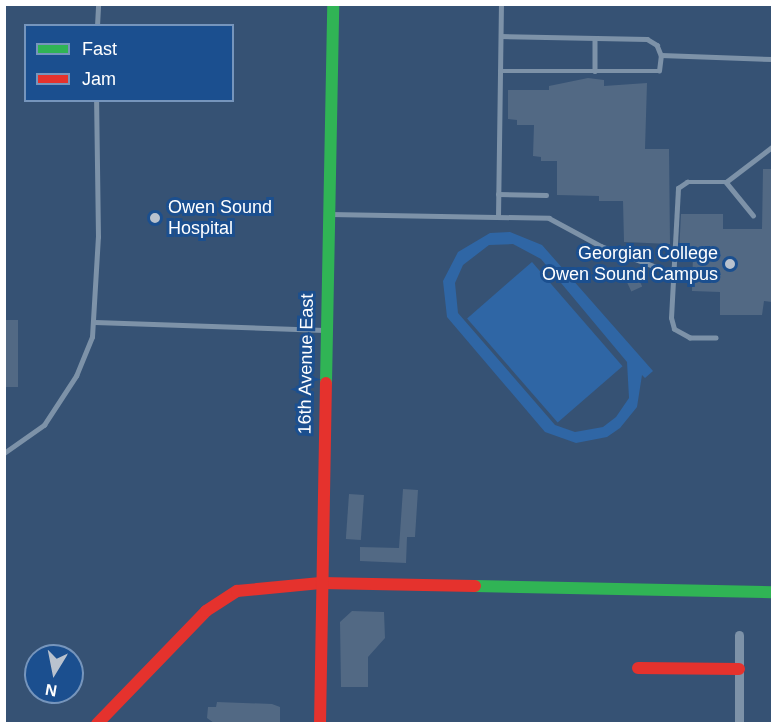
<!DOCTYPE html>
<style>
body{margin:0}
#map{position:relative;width:777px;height:728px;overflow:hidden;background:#365274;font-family:Helvetica,sans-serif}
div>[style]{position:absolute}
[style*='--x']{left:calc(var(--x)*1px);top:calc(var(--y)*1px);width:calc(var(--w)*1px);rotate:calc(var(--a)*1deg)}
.green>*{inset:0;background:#2f66a5;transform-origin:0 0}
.building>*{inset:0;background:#526984;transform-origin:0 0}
.lane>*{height:4.5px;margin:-2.25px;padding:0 2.25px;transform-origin:2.25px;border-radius:2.25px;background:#7d92a8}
.street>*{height:9px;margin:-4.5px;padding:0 4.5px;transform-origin:4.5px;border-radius:4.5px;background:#7d92a8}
.fast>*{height:12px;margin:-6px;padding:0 6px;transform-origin:6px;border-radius:6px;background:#30b455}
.jam>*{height:12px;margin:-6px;padding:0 6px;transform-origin:6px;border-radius:6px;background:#e5322d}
.dots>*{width:16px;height:16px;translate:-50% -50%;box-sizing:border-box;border:3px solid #1b4f8f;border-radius:50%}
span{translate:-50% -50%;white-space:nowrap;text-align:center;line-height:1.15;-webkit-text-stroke:6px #1b4f8f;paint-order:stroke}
.poi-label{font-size:18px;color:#fff}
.left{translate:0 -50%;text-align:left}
.right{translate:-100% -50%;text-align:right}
.street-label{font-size:18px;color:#fff}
.frame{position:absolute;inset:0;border:6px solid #fff;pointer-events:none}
.legend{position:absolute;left:24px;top:24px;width:210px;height:78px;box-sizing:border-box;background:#1b4f8f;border:2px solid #7695bc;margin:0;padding:8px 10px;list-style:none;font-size:18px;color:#fff}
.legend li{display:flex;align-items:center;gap:12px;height:30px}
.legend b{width:30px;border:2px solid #7695bc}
.north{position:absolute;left:24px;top:644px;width:60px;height:60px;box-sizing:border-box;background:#1b4f8f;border:2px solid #7695bc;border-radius:50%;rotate:190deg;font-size:16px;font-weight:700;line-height:24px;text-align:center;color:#fff}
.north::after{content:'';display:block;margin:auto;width:21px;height:27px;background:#b9c2ce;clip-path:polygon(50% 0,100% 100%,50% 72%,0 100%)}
</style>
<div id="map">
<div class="green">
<i style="clip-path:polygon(evenodd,510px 232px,542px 245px,653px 371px,645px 378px,642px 375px,637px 407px,620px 428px,607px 437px,576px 443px,545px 432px,447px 317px,443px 281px,458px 252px,490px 233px,510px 232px,513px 244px,541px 259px,627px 362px,629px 398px,616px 417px,603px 427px,575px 432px,555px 425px,458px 313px,455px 283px,463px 265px,489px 245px,513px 244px)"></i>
<i style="left:532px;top:262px;width:138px;height:86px;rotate:49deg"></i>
</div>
<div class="building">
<i style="clip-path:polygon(588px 78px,604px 80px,604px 86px,647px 83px,645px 149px,669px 149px,670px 244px,624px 242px,623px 201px,599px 201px,599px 196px,557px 195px,557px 161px,541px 161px,541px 157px,533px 156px,534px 125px,517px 125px,517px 120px,508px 119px,508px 90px,549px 90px,549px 86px)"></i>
<i style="clip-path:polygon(763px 169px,772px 169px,772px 302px,764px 301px,762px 315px,720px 315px,720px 292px,692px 291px,693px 254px,679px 253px,681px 214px,723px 214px,723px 229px,762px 229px)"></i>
<i style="left:635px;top:271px;width:17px;height:12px;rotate:65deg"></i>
<i style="left:18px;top:320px;width:67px;height:14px;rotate:90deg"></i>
<i style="clip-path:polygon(403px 489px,418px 490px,415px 537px,407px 537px,406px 563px,360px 561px,360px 547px,399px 548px)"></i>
<i style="left:349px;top:494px;width:15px;height:45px;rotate:4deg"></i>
<i style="clip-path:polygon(352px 611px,384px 612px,385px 638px,368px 657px,368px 687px,341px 687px,340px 622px)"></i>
<i style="clip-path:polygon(217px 702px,272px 704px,280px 707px,280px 723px,214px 723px,207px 718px,208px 707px,216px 707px)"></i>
</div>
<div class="lane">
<i style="--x:97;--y:26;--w:22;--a:-87"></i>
<i style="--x:501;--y:36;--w:146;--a:1.2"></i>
<i style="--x:647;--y:39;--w:12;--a:31"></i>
<i style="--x:657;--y:45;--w:11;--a:68"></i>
<i style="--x:595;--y:38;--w:33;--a:90"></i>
<i style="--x:500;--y:71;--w:159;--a:0"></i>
<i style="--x:659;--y:71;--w:16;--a:-83"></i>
<i style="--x:661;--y:55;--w:111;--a:2.1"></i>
<i style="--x:726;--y:182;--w:43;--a:50.7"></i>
<i style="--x:498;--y:194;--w:48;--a:1.2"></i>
<i style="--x:330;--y:214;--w:219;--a:1"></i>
<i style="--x:549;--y:218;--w:59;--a:28.3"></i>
<i style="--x:601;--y:246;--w:76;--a:20.8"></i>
<i style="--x:498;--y:217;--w:213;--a:-89.2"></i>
<i style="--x:95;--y:322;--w:229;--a:2"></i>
<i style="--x:716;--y:338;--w:26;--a:180"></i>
<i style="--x:690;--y:338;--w:18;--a:-151"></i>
<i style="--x:674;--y:329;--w:11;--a:-105"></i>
<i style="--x:671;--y:318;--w:130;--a:-86.9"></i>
<i style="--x:678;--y:188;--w:11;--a:-34"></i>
<i style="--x:687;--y:182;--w:39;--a:0"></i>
<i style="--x:726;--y:182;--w:58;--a:-37.3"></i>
<i style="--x:4;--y:453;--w:49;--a:-35"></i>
<i style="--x:44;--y:425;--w:59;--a:-56.9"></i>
<i style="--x:76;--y:376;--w:42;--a:-67.7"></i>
<i style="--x:92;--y:337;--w:100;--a:-86.6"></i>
<i style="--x:98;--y:237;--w:137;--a:-90.8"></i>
</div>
<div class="street">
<i style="--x:739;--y:635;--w:89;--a:90"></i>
</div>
<div class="fast">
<i style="--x:326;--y:383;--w:379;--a:-88.9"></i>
<i style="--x:475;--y:586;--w:297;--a:1.2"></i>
</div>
<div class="jam">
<i style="--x:638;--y:668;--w:101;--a:0.6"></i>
<i style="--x:97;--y:724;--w:157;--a:-46"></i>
<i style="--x:206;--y:611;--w:37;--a:-33"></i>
<i style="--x:237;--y:591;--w:84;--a:-5.4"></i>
<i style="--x:321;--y:583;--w:154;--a:1.1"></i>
<i style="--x:320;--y:724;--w:341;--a:-89"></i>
</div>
<div class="dots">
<i style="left:155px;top:218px;background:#b9c2ce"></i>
<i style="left:730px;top:264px;background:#b9c2ce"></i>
</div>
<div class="poi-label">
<span class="left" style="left:168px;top:218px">Owen Sound<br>Hospital</span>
<span class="right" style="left:718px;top:264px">Georgian College<br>Owen Sound Campus</span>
</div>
<div class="street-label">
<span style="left:306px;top:364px;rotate:-89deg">16th Avenue East</span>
</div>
<div class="frame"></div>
<ul class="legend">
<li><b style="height:8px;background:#30b455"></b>Fast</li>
<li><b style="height:8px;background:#e5322d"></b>Jam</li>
</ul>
<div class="north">N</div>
</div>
